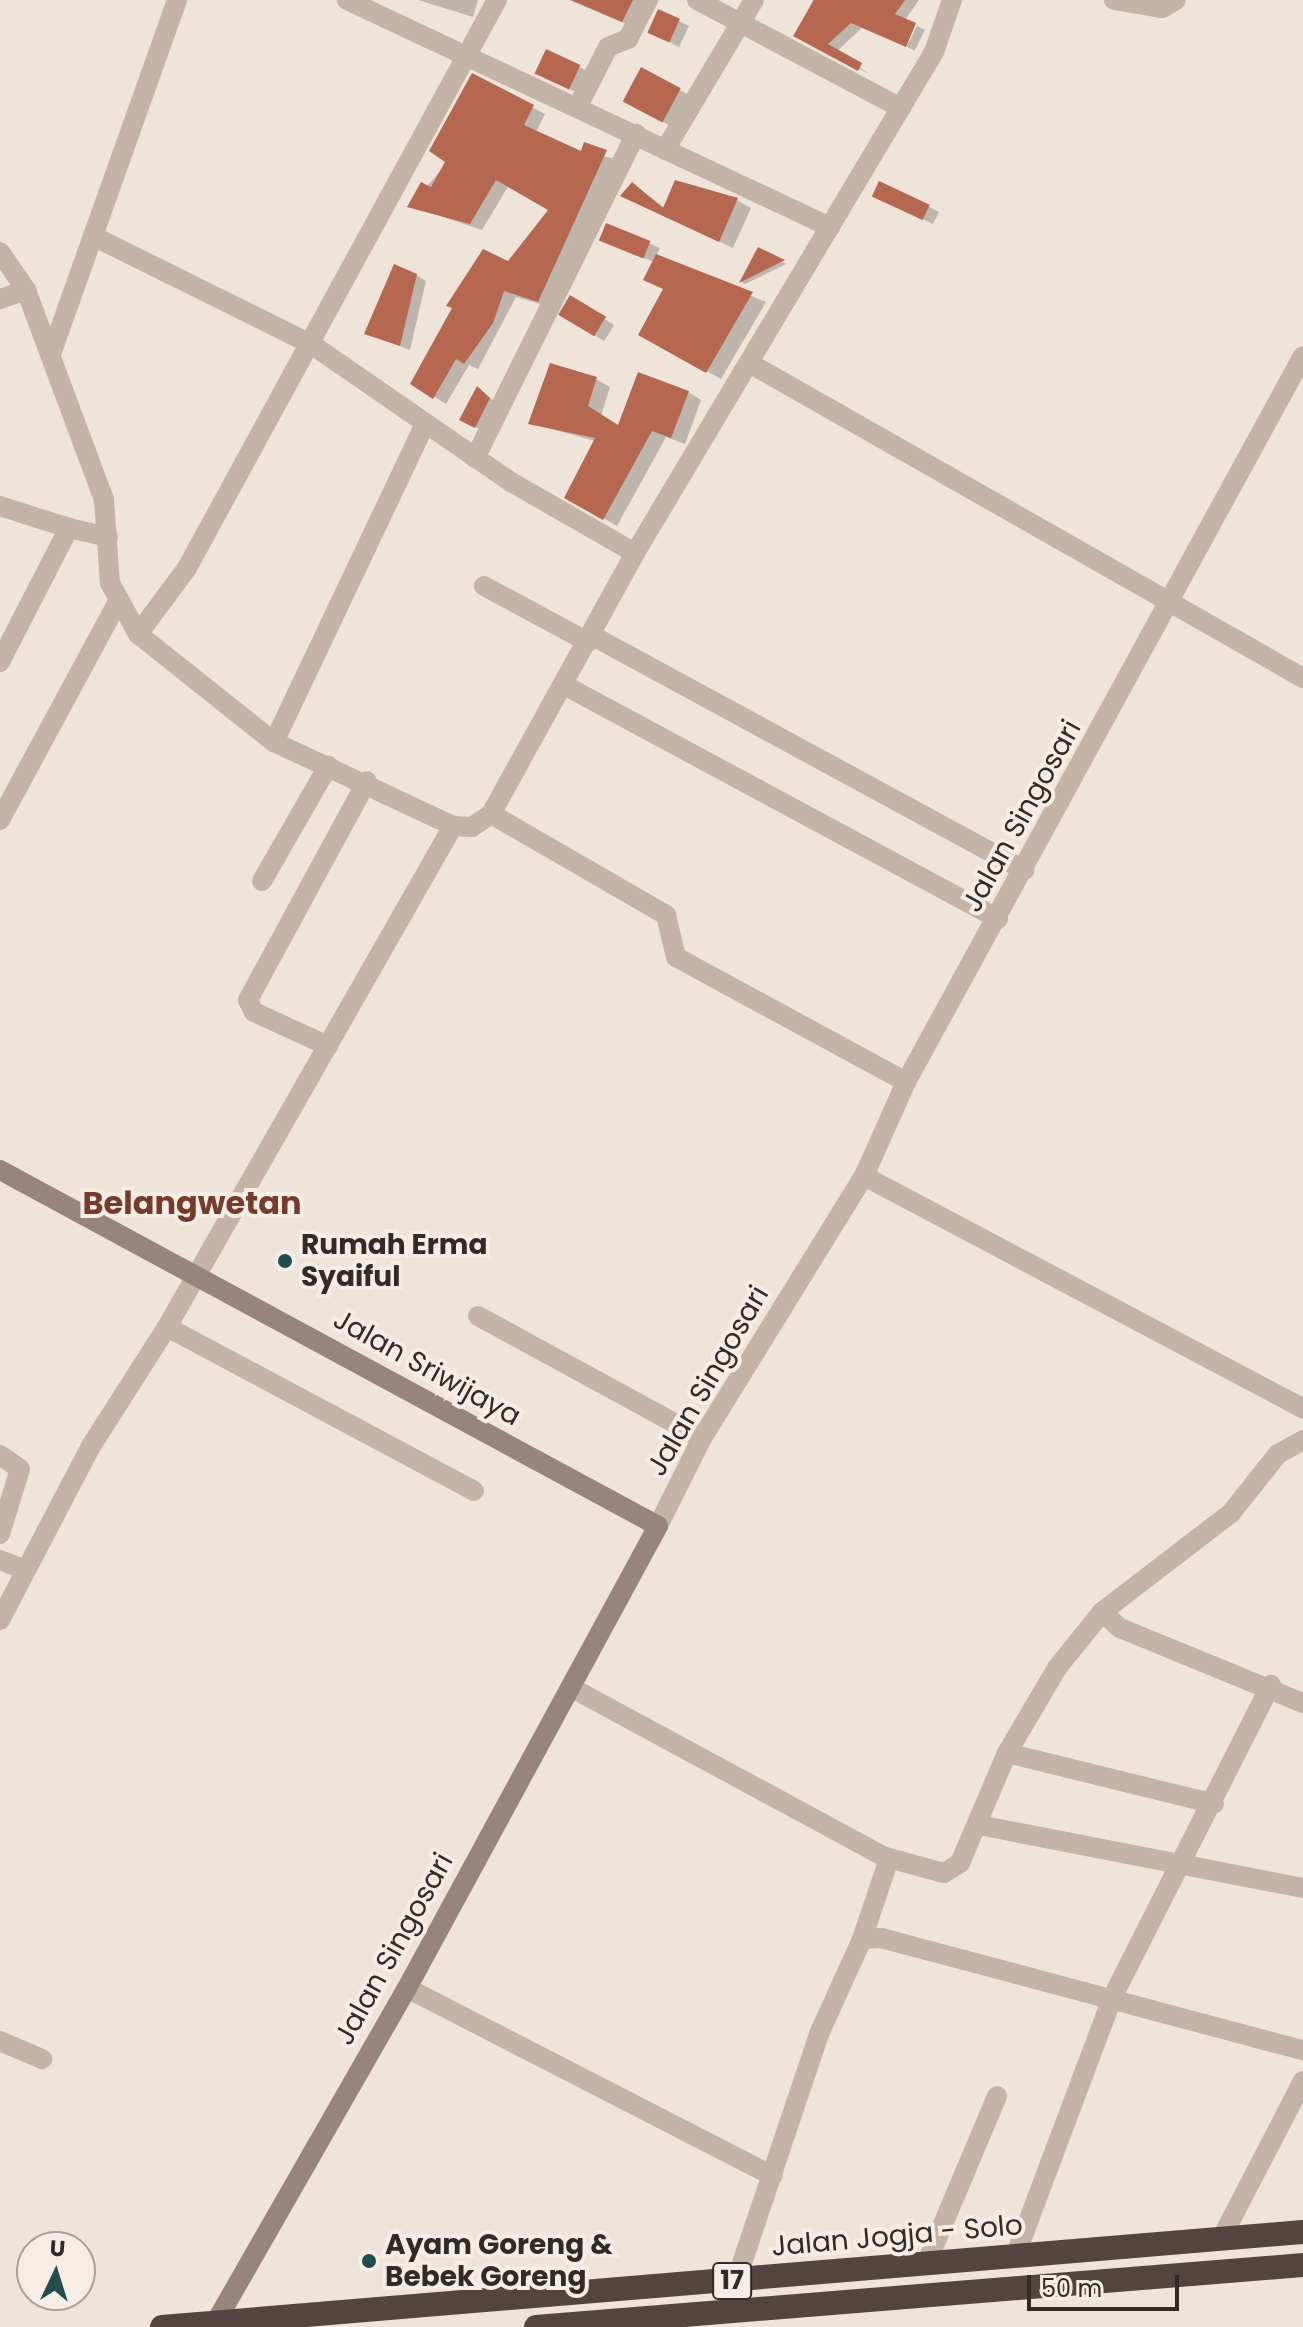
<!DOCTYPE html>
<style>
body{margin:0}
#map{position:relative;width:1303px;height:2327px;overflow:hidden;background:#eee4da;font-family:Poppins,sans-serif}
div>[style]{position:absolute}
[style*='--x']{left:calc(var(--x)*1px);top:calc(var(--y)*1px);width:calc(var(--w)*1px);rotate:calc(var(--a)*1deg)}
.shadow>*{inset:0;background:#0003;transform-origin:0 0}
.building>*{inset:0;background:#b66750;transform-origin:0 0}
.street>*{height:20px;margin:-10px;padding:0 10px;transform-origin:10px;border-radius:10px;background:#c4b4a8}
.secondary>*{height:20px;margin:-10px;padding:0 10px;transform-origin:10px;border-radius:10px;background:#97847a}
.highway>*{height:24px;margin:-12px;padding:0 12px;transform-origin:12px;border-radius:12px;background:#52453f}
.dots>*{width:22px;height:22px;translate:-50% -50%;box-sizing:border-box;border:4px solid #f6eee6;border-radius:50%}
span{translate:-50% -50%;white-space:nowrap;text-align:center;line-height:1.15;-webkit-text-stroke:8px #f6eee6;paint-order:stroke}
.shield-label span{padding:2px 6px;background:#f6eee6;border:2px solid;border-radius:6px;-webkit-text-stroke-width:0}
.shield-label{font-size:26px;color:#322a27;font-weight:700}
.street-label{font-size:28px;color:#322a27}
.poi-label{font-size:28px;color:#322a27;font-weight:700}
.left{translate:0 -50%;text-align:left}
.quarter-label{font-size:32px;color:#773b2b;font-weight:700}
.north{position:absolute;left:16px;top:2231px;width:80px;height:80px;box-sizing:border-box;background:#f6eee6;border:2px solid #a8a09a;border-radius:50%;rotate:4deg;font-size:22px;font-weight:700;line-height:32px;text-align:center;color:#322a27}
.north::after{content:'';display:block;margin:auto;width:28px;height:36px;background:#224c4e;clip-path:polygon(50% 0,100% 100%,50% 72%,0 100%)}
.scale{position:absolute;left:1027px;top:2275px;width:152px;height:36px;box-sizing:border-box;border:4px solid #322a27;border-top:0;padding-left:10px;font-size:24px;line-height:28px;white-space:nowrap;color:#322a27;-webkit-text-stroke:6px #f6eee6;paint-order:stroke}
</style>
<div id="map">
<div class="shadow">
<i style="clip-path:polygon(418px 0,478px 0,473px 17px)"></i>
<i style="clip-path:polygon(569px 0,655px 0,636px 28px)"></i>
<i style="clip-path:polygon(813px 0,919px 0,905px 20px,863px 27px,837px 51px,869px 74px,795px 35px)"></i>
<i style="clip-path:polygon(679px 21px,689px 26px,679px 47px,659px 37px)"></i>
<i style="left:917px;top:26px;width:9px;height:23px;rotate:27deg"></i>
<i style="clip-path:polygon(547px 52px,590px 72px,580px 94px,547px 79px)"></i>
<i style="left:642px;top:70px;width:54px;height:36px;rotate:28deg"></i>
<i style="clip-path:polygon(473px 76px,545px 114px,536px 132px,582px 153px,618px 159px,551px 307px,516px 297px,478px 369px,469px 365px,446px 404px,412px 383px,551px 209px,509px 185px,482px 230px,410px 206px,448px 162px)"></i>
<i style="clip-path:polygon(633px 184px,665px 208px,737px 200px,751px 208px,733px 248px,636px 203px)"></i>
<i style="clip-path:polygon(884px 201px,929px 207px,939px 212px,933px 224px)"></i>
<i style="clip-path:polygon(607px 225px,660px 248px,656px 257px,766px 302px,721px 379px,640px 334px,665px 290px,654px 262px,610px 244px)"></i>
<i style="clip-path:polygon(758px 250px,786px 264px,745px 284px,742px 283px)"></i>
<i style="clip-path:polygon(416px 275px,426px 281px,410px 350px,367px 333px)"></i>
<i style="left:571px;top:298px;width:51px;height:19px;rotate:32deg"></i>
<i style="clip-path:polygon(596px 379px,610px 387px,601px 416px,620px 427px,688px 392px,701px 400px,685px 444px,666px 437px,617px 526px,567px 497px,595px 441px,530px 423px)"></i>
<i style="clip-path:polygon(478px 389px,500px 405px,486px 432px,471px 425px)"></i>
</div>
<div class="building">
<i style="clip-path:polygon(571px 0,633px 0,622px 22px)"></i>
<i style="clip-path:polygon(814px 0,905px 0,895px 14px,916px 23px,906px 47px,851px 23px,828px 44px,862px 63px,858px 71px,793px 36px)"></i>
<i style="left:658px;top:9px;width:24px;height:26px;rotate:24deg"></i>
<i style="left:546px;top:49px;width:38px;height:27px;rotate:25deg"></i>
<i style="left:641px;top:67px;width:45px;height:39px;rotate:28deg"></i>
<i style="clip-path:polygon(472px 73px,534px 105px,524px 125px,581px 151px,584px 142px,607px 150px,538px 302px,504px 291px,493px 323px,464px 364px,456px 359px,433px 399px,410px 384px,452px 308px,446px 306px,483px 249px,508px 261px,548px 210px,496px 180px,470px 224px,407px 207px,421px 182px,431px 187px,445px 162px,429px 151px)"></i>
<i style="clip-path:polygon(675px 180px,738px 198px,719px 242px,620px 196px,632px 182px,663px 208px)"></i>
<i style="left:879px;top:181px;width:56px;height:17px;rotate:25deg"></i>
<i style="left:606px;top:223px;width:48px;height:19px;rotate:22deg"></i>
<i style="clip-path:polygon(758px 247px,785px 260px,739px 283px)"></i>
<i style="clip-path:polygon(656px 254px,753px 292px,706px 373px,638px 335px,663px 289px,643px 280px)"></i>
<i style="clip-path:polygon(394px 264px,417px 274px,400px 346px,364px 334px)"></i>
<i style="left:570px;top:295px;width:42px;height:23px;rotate:31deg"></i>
<i style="clip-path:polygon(550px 363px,597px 377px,588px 406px,618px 425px,638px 372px,689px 391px,671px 438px,652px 431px,603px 520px,564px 498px,595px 438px,528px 424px)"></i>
<i style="clip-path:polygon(477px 386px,490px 398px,475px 428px,459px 420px)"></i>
</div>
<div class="street">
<i style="--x:347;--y:0;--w:534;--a:25.17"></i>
<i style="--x:697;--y:0;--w:231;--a:27.9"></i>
<i style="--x:1114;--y:0;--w:49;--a:9.5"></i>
<i style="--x:1162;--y:8;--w:16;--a:-30"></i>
<i style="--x:578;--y:106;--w:66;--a:-63"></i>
<i style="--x:608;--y:47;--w:22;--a:-22"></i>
<i style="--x:628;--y:39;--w:44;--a:-62.9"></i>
<i style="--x:665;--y:150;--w:174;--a:-59.3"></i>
<i style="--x:97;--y:238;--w:239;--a:26.4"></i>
<i style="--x:311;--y:344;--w:243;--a:34.6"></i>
<i style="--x:511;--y:482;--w:143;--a:29.8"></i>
<i style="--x:0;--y:252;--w:46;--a:55.6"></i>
<i style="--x:26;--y:290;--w:224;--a:69.6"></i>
<i style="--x:104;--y:500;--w:83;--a:85.9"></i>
<i style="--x:110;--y:583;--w:58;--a:61.2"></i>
<i style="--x:138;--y:634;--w:174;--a:38.5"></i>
<i style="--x:274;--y:742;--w:198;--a:25.1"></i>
<i style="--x:0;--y:299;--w:28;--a:-19"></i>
<i style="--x:51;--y:354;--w:376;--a:-70.4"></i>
<i style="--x:751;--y:364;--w:635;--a:29.63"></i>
<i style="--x:475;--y:458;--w:362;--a:-63.6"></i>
<i style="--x:0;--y:506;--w:72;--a:17.7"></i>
<i style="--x:484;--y:586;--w:118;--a:28.3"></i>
<i style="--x:138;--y:634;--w:82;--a:-53.4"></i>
<i style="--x:187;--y:568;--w:647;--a:-61.38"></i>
<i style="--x:591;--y:635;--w:493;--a:28.5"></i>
<i style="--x:0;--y:662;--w:151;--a:-62.8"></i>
<i style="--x:69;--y:528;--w:40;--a:13"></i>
<i style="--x:564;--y:685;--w:493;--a:28.3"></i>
<i style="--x:274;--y:742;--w:352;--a:-64.6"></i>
<i style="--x:491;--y:814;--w:202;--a:30"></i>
<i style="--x:666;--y:915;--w:43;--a:76.6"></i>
<i style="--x:676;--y:957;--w:262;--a:28.5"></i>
<i style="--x:0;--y:820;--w:246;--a:-61.6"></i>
<i style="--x:262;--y:881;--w:133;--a:-60.1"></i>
<i style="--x:328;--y:1046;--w:81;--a:-155.3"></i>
<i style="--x:254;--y:1012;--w:13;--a:-117"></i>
<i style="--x:248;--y:1000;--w:249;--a:-61.5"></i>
<i style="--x:864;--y:1176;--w:497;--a:27.9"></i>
<i style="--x:478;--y:1316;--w:255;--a:28.6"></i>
<i style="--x:167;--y:1327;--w:348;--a:28.1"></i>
<i style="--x:0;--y:1455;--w:24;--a:35"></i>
<i style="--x:20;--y:1469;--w:68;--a:107.1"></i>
<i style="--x:658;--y:1526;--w:98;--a:-63.4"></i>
<i style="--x:702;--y:1438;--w:308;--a:-58.3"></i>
<i style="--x:864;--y:1176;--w:103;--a:-65.9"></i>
<i style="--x:906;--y:1082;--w:827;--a:-61.33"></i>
<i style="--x:0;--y:1560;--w:26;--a:21"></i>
<i style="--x:1102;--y:1612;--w:163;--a:-37.5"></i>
<i style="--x:1231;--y:1513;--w:75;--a:-51.5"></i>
<i style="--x:1278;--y:1454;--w:29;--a:-29"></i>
<i style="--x:0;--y:1620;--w:196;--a:-62.4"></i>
<i style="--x:91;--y:1446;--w:141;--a:-57.4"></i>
<i style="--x:167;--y:1327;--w:577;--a:-60.28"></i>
<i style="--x:453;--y:826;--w:19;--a:3"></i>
<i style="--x:472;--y:827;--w:23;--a:-34"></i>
<i style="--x:491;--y:814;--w:298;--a:-61.1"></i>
<i style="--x:635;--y:553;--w:583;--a:-59.17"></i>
<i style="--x:934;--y:52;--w:55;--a:-70.9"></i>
<i style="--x:572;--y:1688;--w:356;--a:28.4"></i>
<i style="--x:885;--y:1857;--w:61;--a:15.2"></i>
<i style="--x:944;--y:1873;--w:19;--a:-32"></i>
<i style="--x:960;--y:1863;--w:120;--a:-66.9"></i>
<i style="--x:1007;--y:1753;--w:99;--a:-59.5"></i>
<i style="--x:1057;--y:1668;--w:72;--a:-51.2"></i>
<i style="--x:1102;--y:1612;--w:24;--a:42"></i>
<i style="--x:1120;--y:1628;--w:198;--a:22.3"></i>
<i style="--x:1007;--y:1753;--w:213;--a:13.8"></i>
<i style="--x:979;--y:1825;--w:330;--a:11"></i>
<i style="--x:862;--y:1939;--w:84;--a:-71.4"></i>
<i style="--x:407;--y:1988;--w:411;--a:27.2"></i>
<i style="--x:0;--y:2041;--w:46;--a:23.2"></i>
<i style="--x:1221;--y:2239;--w:178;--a:-62.6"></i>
<i style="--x:1016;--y:2254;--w:276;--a:-69.4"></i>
<i style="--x:1113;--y:1996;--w:349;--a:-63.1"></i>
<i style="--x:927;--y:2262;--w:180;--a:-67.1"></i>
<i style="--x:736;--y:2281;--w:261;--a:-71.4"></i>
<i style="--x:819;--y:2034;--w:104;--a:-65.6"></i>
<i style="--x:862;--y:1939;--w:19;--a:-3"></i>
<i style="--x:881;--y:1938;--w:437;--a:14.9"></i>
</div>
<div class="secondary">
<i style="--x:0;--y:1170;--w:748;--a:28.41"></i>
<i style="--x:658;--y:1526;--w:526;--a:118.51"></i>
<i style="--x:407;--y:1988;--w:384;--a:119.8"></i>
</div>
<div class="highway">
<i style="--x:162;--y:2327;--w:1145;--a:-4.76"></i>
<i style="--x:536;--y:2327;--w:770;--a:-4.62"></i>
</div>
<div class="dots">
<i style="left:285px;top:1261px;background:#224c4e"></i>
<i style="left:369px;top:2261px;background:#224c4e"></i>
</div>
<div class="shield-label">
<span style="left:732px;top:2281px">17</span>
</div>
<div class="street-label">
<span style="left:1022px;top:816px;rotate:-61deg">Jalan Singosari</span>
<span style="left:427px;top:1368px;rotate:29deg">Jalan Sriwijaya</span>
<span style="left:708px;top:1381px;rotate:-60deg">Jalan Singosari</span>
<span style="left:394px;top:1949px;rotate:-61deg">Jalan Singosari</span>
<span style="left:897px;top:2236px;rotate:-5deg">Jalan Jogja - Solo</span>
</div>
<div class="poi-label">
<span class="left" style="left:301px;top:1261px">Rumah Erma<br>Syaiful</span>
<span class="left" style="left:385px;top:2261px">Ayam Goreng &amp;<br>Bebek Goreng</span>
</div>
<div class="quarter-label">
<span style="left:192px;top:1203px">Belangwetan</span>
</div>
<div class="north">U</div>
<div class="scale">50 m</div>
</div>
